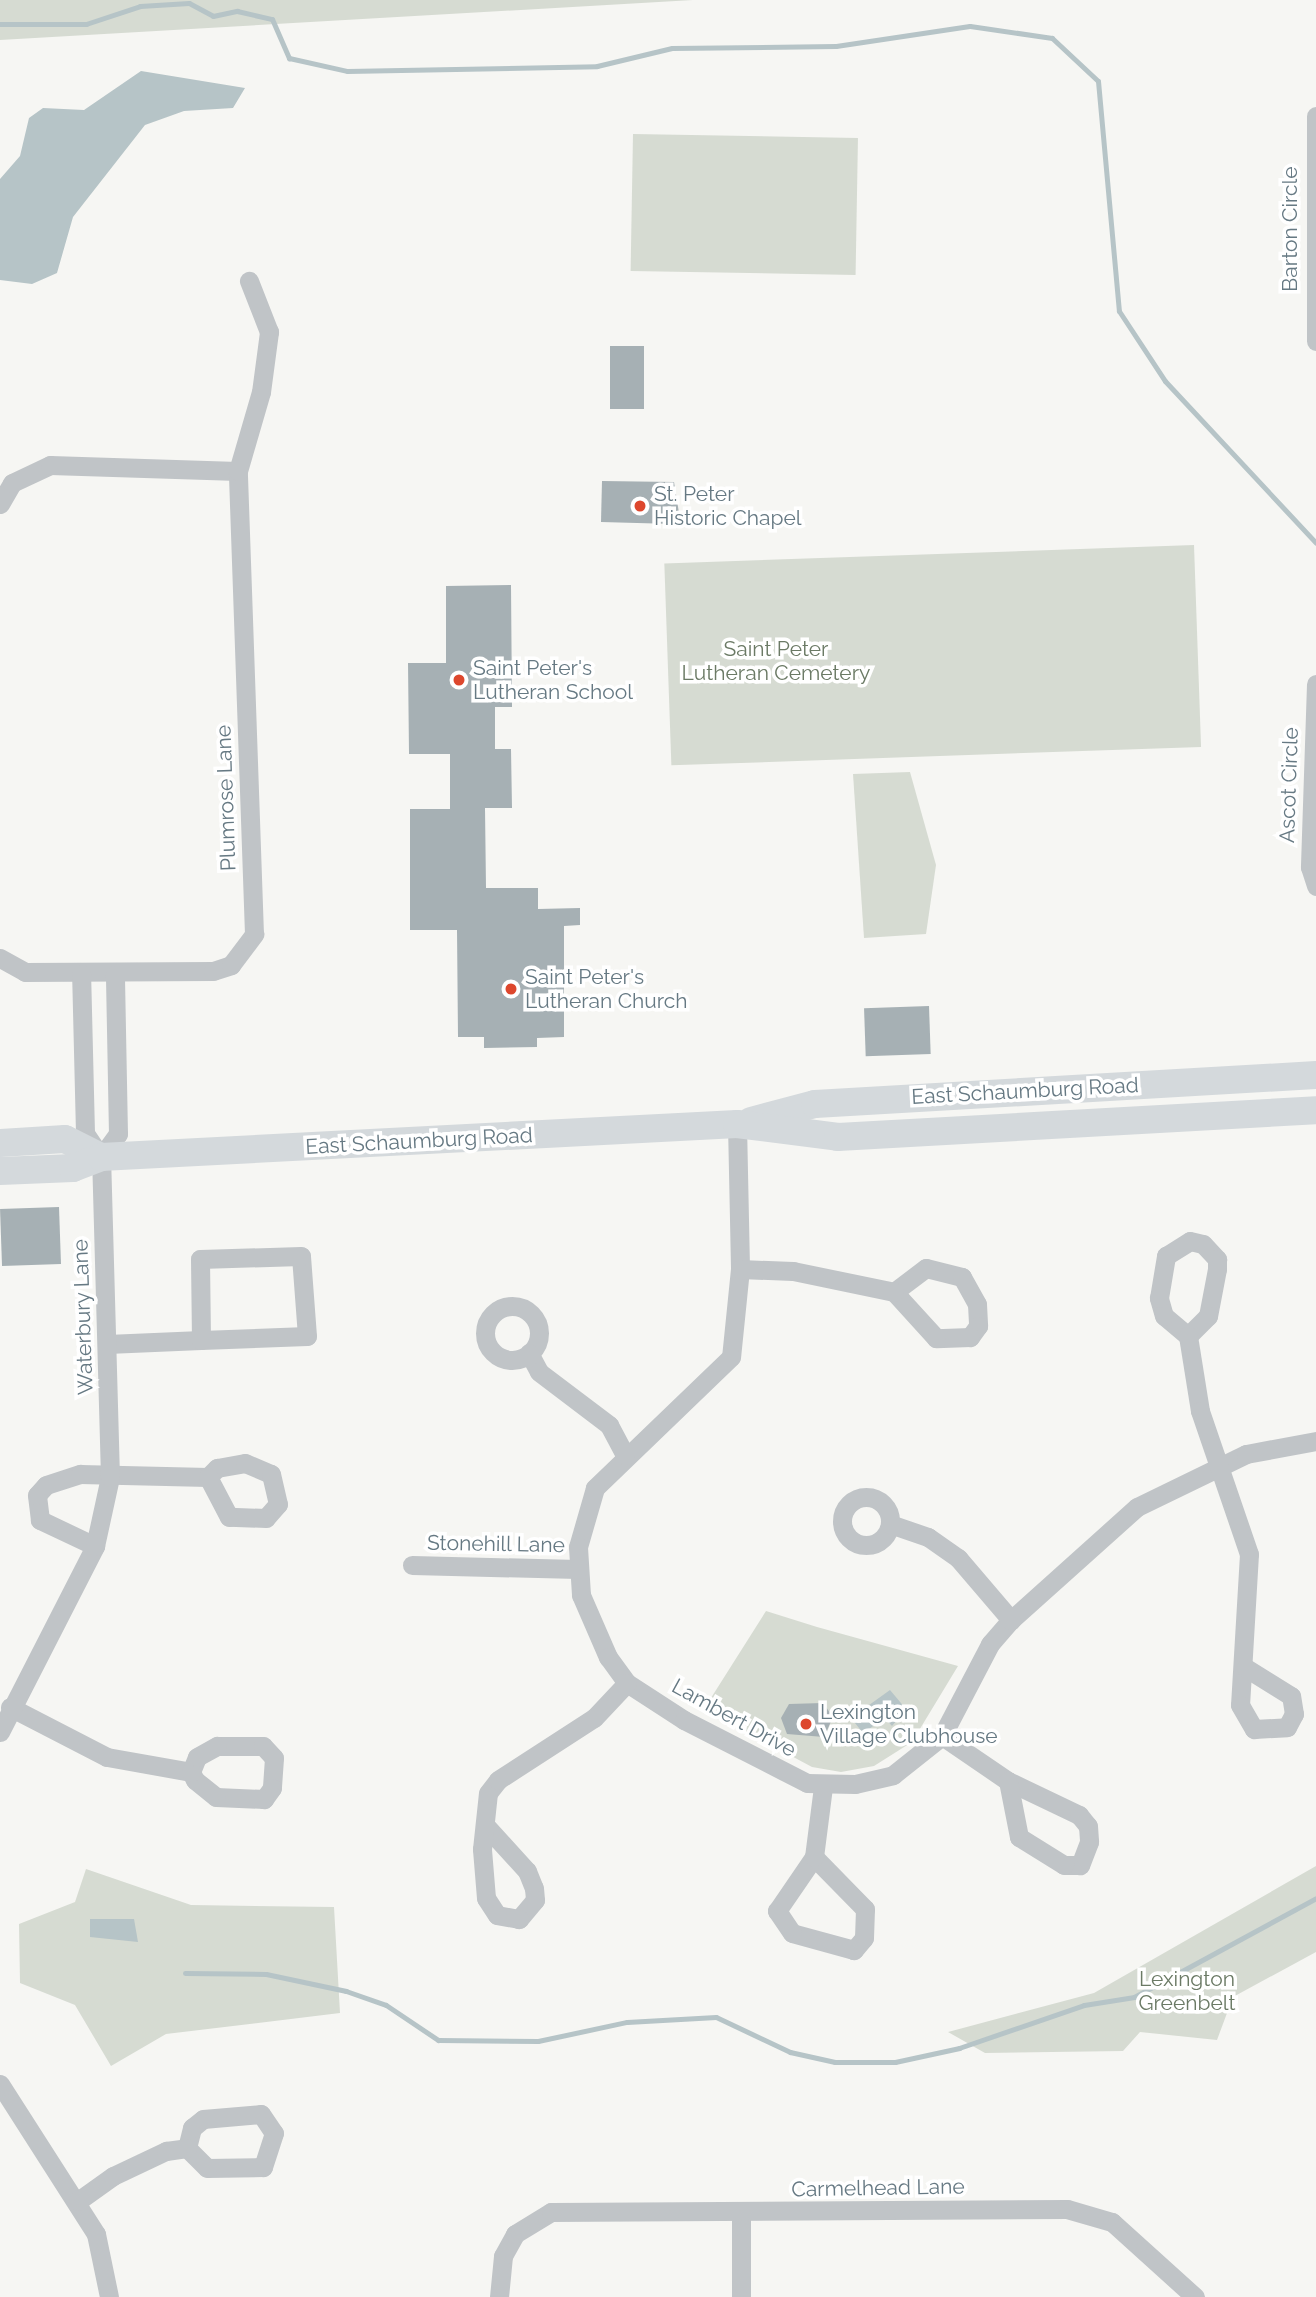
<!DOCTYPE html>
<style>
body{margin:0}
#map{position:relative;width:1316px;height:2297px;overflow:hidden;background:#f6f6f3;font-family:Raleway,sans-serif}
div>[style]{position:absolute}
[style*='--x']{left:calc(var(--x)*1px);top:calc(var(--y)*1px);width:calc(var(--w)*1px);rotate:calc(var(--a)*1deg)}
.green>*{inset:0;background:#d6dbd2;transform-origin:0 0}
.water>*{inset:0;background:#b6c4c7}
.stream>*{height:5px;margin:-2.5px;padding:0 2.5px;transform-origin:2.5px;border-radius:2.5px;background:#b6c4c7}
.building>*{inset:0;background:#a6b0b4;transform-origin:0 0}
.street>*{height:19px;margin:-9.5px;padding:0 9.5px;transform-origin:9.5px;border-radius:9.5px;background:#c0c4c7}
.street>.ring{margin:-9.5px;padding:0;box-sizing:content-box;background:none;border:19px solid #c0c4c7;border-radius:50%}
.secondary>*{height:28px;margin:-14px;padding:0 14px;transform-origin:14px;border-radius:14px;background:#d4d9dc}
.dots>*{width:19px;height:19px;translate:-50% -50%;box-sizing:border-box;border:4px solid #fff;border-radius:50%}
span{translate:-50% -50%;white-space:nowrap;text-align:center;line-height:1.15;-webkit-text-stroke:7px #fff;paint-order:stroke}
.street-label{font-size:21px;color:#667983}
.poi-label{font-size:21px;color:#667983}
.left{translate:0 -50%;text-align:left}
.park-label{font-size:21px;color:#6b7a65}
</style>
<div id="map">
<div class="green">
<i style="clip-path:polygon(0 0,693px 0,0 40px)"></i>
<i style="left:633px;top:134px;width:225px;height:137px;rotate:1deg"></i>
<i style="left:1194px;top:545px;width:202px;height:530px;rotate:88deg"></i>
<i style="clip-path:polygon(910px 772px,936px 865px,926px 934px,864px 938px,853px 774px)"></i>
<i style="clip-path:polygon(766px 1611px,817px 1627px,958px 1666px,912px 1742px,874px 1766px,841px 1772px,812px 1767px,704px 1709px)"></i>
<i style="clip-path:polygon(1316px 1866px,1316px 1952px,1233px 1997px,1217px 2040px,1140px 2032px,1123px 2051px,985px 2053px,948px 2032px,1094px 1993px)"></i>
<i style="clip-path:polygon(86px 1869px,191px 1905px,334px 1907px,340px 2013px,166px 2034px,111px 2066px,75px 2005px,20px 1983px,19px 1924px,75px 1902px)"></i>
</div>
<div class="water">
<i style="clip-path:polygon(141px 71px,245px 88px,233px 108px,184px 111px,145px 125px,73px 217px,57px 273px,32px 284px,0 280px,0 179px,20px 156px,29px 118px,43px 108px,84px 110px)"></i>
<i style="clip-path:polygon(890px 1690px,906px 1709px,892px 1726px,885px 1718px,863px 1733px,851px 1718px)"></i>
<i style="clip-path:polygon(90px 1919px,134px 1919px,138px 1942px,90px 1937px)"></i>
</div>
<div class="stream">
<i style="--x:0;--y:24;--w:86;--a:0"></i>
<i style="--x:86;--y:24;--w:57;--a:-18.4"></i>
<i style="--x:140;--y:6;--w:49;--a:-3.5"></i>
<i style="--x:189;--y:3;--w:27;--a:28"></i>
<i style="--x:213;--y:16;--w:25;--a:-12"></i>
<i style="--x:237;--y:11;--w:36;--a:13"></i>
<i style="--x:272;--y:19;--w:43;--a:66.4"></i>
<i style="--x:289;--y:58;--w:59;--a:12.6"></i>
<i style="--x:347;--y:71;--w:250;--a:-1.1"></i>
<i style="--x:597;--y:66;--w:77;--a:-13.5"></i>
<i style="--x:672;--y:48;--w:164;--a:-0.7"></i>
<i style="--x:836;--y:46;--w:135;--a:-8.5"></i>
<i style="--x:970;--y:26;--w:83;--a:8.3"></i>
<i style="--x:1052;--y:38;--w:63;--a:43.1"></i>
<i style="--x:1098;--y:81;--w:231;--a:84.8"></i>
<i style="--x:1119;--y:311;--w:84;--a:56.7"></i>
<i style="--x:1165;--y:381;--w:221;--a:47"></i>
<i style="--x:185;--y:1973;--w:81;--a:0.7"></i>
<i style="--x:266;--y:1974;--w:82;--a:12"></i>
<i style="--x:346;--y:1991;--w:42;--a:19.3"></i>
<i style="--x:386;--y:2005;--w:63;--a:33.9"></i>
<i style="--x:438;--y:2040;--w:100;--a:0.6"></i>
<i style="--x:538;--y:2041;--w:91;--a:-12.1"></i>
<i style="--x:627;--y:2022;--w:89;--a:-3.2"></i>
<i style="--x:716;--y:2017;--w:82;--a:25.3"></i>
<i style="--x:790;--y:2052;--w:46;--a:12.5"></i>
<i style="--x:835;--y:2062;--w:60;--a:0"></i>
<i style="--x:895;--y:2062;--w:66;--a:-12.3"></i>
<i style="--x:959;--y:2048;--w:132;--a:-19"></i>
<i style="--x:1084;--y:2005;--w:51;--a:-9.1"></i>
<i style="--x:1134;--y:1997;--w:207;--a:-28.5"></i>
</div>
<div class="building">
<i style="left:610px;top:346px;width:34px;height:63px"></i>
<i style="clip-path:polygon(602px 481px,674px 482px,679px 513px,673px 524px,601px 522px)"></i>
<i style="clip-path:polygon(511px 585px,512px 707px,495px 707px,495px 749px,511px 749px,512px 808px,485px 808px,486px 888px,538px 888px,538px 909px,580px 908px,580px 925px,564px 926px,564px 1037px,537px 1038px,537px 1047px,484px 1048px,484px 1037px,458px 1037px,457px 930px,410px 930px,410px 809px,450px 809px,450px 754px,409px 754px,408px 663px,446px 663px,446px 586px)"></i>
<i style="left:929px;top:1006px;width:48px;height:65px;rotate:88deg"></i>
<i style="left:59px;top:1207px;width:57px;height:59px;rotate:88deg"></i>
<i style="clip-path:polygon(823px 1703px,833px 1717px,824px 1737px,787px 1734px,781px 1718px,789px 1704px)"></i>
</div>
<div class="street">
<i style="--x:1316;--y:116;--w:225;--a:90"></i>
<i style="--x:0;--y:504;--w:24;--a:-60"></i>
<i style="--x:12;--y:483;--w:42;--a:-25.3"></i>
<i style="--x:50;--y:465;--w:188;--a:1.8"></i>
<i style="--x:1316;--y:684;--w:183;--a:91.9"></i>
<i style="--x:1310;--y:867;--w:20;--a:72"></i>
<i style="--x:0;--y:958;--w:29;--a:29"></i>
<i style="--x:25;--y:972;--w:188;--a:-0.3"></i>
<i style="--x:213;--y:971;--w:19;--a:-18"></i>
<i style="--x:231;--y:965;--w:39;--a:-53"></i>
<i style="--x:254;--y:934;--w:463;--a:-92"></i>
<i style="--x:238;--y:471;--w:82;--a:-73.8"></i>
<i style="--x:261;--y:392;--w:61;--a:-82.4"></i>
<i style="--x:269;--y:332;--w:55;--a:-111.4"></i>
<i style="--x:737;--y:1124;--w:145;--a:88.8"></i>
<i style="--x:740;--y:1269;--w:88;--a:95.8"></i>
<i style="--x:731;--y:1357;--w:189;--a:136.1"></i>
<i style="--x:595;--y:1488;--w:61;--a:106.1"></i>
<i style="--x:578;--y:1547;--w:48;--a:86.4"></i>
<i style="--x:581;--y:1595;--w:68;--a:66.5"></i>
<i style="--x:608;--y:1657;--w:32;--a:54"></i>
<i style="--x:627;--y:1683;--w:68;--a:33"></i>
<i style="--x:684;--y:1720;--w:138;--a:27.1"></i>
<i style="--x:807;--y:1783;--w:48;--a:1.2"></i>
<i style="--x:855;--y:1784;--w:39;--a:-13"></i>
<i style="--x:893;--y:1775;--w:63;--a:-38.5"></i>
<i style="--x:942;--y:1736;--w:104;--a:-62.4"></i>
<i style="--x:990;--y:1644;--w:32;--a:-49"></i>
<i style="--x:1011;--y:1620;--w:169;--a:-41.9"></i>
<i style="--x:1137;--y:1507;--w:121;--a:-25.9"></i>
<i style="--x:1246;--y:1454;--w:71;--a:-10.5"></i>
<i style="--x:101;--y:1157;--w:29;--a:-54"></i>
<i style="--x:118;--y:1134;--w:159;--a:-91.1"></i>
<i style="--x:1190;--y:1241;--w:13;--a:13"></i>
<i style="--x:1203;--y:1244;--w:21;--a:47"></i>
<i style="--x:1217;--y:1259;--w:10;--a:90"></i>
<i style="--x:1217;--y:1269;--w:48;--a:100.8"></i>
<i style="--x:1208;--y:1316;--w:28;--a:135"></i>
<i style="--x:1188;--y:1336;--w:31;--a:-140"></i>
<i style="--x:1164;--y:1316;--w:19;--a:-106"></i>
<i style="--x:1159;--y:1298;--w:43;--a:-80.5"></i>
<i style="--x:1166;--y:1256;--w:28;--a:-32"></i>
<i style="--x:926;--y:1268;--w:37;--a:14"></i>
<i style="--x:962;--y:1277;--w:31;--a:61"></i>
<i style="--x:977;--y:1304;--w:22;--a:87"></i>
<i style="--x:978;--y:1326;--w:14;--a:126"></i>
<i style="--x:970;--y:1337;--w:34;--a:178"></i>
<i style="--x:936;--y:1338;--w:62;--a:-132.4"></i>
<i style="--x:894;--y:1292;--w:40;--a:-37"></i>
<i style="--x:740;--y:1269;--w:53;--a:2.2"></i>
<i style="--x:793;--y:1271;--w:103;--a:11.7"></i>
<i class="ring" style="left:485px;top:1306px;width:35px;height:35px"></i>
<i style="--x:1188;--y:1336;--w:76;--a:80.9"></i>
<i style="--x:1200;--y:1411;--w:151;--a:71.1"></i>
<i style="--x:1249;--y:1554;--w:151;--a:93.4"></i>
<i style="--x:1240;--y:1705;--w:28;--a:60"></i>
<i style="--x:1254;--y:1729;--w:33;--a:-3"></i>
<i style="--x:1287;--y:1727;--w:15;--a:-62"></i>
<i style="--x:1294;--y:1714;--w:18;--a:-99"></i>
<i style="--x:1291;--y:1696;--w:53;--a:-148.1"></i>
<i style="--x:107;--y:1344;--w:94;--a:-2.4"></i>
<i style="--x:201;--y:1340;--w:106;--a:-2.2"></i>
<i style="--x:307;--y:1336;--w:80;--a:-94.3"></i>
<i style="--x:301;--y:1256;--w:101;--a:178.3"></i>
<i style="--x:200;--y:1259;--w:81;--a:89.3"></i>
<i style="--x:529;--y:1353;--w:21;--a:62"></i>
<i style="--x:539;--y:1372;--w:88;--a:37.1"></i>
<i style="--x:609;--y:1425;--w:34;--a:62"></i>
<i class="ring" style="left:842px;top:1497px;width:29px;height:29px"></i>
<i style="--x:890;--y:1524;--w:40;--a:18.9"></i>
<i style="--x:928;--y:1537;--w:37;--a:35"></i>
<i style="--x:958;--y:1558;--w:82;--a:49.5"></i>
<i style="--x:95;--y:1546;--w:61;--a:-154.7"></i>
<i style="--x:40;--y:1520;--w:25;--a:-97"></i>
<i style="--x:37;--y:1495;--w:13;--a:-48"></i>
<i style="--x:46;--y:1485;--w:36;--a:-18"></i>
<i style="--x:80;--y:1474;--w:128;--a:1.3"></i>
<i style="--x:208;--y:1477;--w:13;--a:-45"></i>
<i style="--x:217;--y:1468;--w:28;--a:-10"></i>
<i style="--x:245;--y:1463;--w:28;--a:23"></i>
<i style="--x:271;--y:1474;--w:31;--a:77"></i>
<i style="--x:278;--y:1504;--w:18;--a:131"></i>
<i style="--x:266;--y:1518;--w:37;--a:-178"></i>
<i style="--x:229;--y:1517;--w:45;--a:-117.7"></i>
<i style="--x:412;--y:1565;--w:166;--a:1.4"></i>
<i style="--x:10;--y:1707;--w:109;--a:27.3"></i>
<i style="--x:107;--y:1757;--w:85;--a:10.1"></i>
<i style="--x:0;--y:1732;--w:209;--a:-62.9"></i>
<i style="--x:95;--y:1546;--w:71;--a:-77.7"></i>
<i style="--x:110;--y:1477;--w:320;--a:-91.6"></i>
<i style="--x:101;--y:1157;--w:29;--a:-124"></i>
<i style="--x:85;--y:1133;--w:159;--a:-91.4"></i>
<i style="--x:942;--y:1736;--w:80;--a:34.3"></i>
<i style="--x:1008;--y:1781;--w:79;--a:25.6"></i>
<i style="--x:1079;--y:1815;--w:14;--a:51"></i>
<i style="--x:1088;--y:1826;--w:16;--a:86"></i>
<i style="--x:1089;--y:1842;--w:25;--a:111"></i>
<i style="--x:1080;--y:1865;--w:16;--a:180"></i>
<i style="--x:1064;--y:1865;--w:53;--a:-148.1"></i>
<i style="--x:1019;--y:1837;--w:57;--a:-101.1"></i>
<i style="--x:217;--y:1746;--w:46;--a:0"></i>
<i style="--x:263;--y:1746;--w:16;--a:47"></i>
<i style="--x:274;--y:1758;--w:30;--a:94"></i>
<i style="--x:272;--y:1788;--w:14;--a:126"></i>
<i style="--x:264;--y:1799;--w:48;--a:-177.6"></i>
<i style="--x:216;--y:1797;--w:27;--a:-141"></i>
<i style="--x:195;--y:1780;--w:9;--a:-117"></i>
<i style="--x:191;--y:1772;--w:16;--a:-68"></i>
<i style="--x:197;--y:1757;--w:23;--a:-29"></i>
<i style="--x:485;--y:1825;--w:62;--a:47.6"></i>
<i style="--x:527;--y:1871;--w:18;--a:68"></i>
<i style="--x:534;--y:1888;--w:12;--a:85"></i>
<i style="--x:535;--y:1900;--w:25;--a:130"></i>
<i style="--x:519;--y:1919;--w:22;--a:-170"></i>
<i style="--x:497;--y:1915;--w:20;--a:-123"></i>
<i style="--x:486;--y:1898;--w:49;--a:-94.7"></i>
<i style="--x:482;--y:1849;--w:56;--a:-83.9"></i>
<i style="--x:488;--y:1793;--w:16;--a:-52"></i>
<i style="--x:498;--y:1780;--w:114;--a:-32.9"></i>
<i style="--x:594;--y:1718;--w:48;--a:-46.7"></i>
<i style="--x:814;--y:1857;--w:73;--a:45.6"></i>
<i style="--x:865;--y:1909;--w:29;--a:92"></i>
<i style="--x:864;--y:1938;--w:16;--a:130"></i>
<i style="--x:854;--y:1950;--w:64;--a:-164.7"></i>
<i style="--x:792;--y:1933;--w:27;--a:-124"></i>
<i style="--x:777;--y:1911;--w:65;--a:-55.6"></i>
<i style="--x:814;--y:1857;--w:71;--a:-82.7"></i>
<i style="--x:0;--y:2084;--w:178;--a:57.4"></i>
<i style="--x:96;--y:2234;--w:64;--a:78.3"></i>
<i style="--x:261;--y:2114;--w:23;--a:56"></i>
<i style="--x:274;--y:2133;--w:36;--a:108"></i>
<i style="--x:263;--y:2167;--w:56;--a:179"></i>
<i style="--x:207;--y:2168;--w:28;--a:-135"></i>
<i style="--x:187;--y:2148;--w:21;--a:-76"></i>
<i style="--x:192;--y:2128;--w:14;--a:-39"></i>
<i style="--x:203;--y:2119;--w:58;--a:-4.9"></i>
<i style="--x:78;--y:2201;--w:43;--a:-35.5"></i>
<i style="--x:113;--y:2176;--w:59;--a:-25.3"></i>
<i style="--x:166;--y:2151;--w:21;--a:-8"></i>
<i style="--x:741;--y:2213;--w:84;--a:90"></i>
<i style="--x:499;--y:2297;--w:41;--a:-84.4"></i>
<i style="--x:503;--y:2256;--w:25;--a:-61"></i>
<i style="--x:515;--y:2234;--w:42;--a:-31.4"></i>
<i style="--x:551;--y:2212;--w:516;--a:-0.33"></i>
<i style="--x:1067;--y:2209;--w:47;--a:16.1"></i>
<i style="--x:1112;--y:2222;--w:112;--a:42.1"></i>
</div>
<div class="secondary">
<i style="--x:751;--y:1121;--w:66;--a:-14.9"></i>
<i style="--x:815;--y:1104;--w:502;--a:-3.31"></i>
<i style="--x:0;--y:1143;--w:65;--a:-3.5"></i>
<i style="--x:65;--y:1139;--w:40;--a:26.6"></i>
<i style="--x:0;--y:1171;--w:73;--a:-2.4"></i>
<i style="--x:73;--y:1168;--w:30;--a:-21"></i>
<i style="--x:101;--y:1157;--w:637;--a:-2.97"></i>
<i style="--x:737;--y:1124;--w:102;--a:7.3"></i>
<i style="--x:838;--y:1137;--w:479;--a:-3.2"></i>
</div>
<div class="dots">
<i style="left:640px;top:506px;background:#dd472d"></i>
<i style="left:459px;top:680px;background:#dd472d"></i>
<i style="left:511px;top:989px;background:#dd472d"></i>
<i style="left:806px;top:1724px;background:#dd472d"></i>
</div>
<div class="street-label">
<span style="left:1290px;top:229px;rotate:-90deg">Barton Circle</span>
<span style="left:1289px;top:785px;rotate:-88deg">Ascot Circle</span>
<span style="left:226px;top:798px;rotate:-92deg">Plumrose Lane</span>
<span style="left:1025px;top:1091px;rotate:-3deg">East Schaumburg Road</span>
<span style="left:419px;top:1141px;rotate:-3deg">East Schaumburg Road</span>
<span style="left:83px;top:1317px;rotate:-92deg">Waterbury Lane</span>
<span style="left:496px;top:1544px;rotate:1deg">Stonehill Lane</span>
<span style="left:734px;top:1718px;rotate:29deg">Lambert Drive</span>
<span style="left:878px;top:2188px;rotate:-1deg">Carmelhead Lane</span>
</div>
<div class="poi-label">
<span class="left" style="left:654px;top:506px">St. Peter<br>Historic Chapel</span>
<span class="left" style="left:473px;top:680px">Saint Peter's<br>Lutheran School</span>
<span class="left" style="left:525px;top:989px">Saint Peter's<br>Lutheran Church</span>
<span class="left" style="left:820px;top:1724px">Lexington<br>Village Clubhouse</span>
</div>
<div class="park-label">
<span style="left:776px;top:661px">Saint Peter<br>Lutheran Cemetery</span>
<span style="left:1187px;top:1991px">Lexington<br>Greenbelt</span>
</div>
</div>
